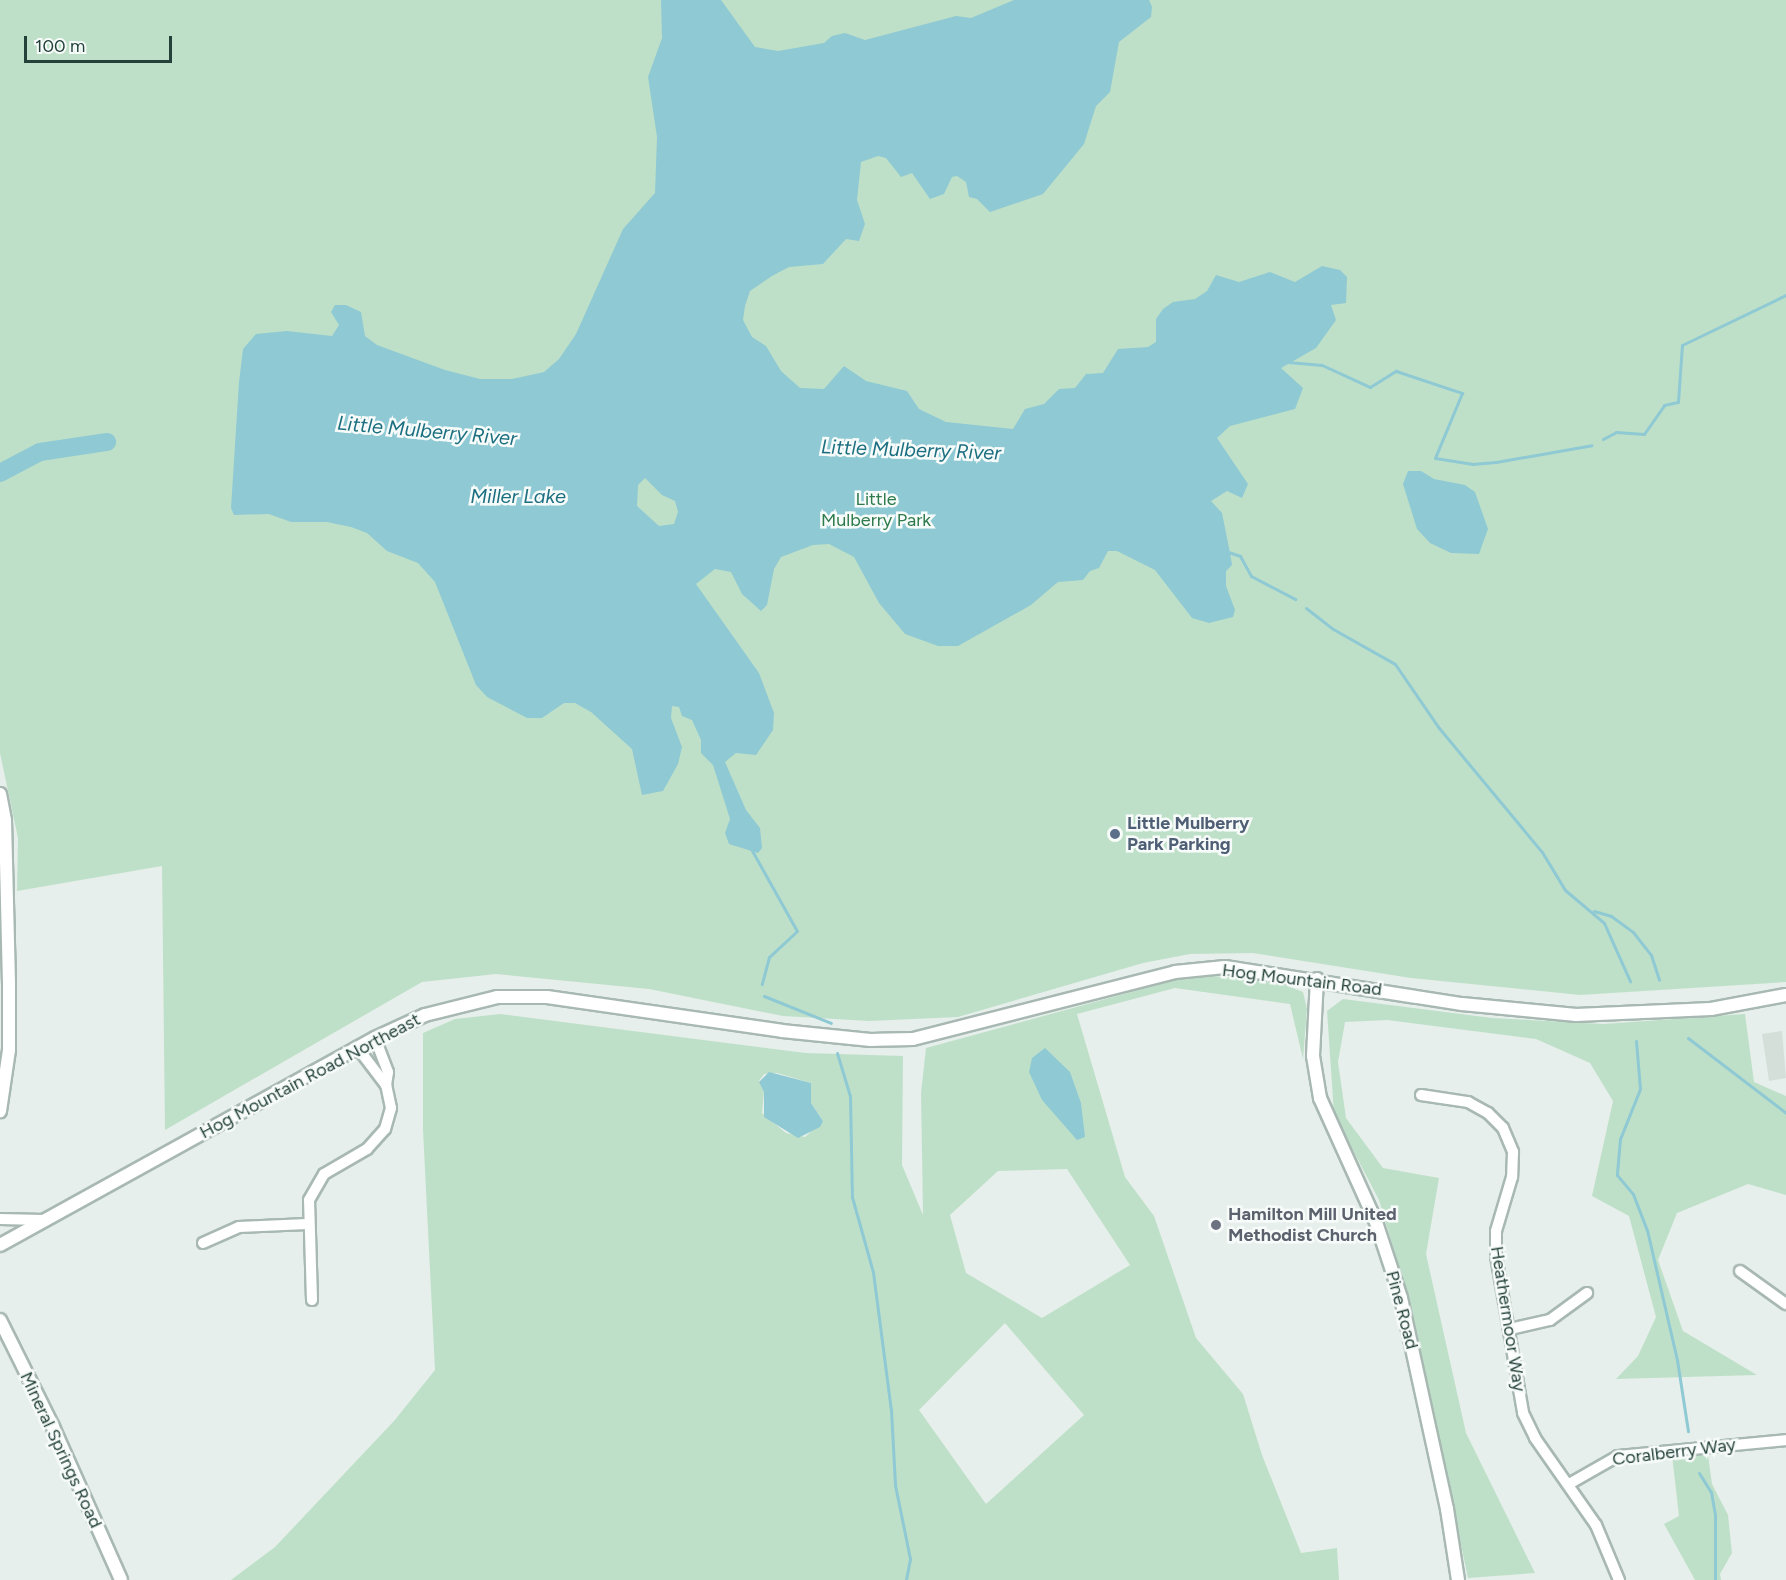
<!DOCTYPE html>
<style>
body{margin:0}
#map{position:relative;width:1786px;height:1580px;overflow:hidden;background:#e6efeb;font-family:Figtree,sans-serif}
div>[style]{position:absolute}
[style*='--x']{left:calc(var(--x)*1px);top:calc(var(--y)*1px);width:calc(var(--w)*1px);rotate:calc(var(--a)*1deg)}
.built>*{inset:0;background:#d4dfda}
.green>*{inset:0;background:#bfe0c8}
.water>*{inset:0;background:#8ec9d4}
.stream>*{height:3px;margin:-1.5px;padding:0 1.5px;transform-origin:1.5px;border-radius:1.5px;background:#8ec9d4}
.river>*{height:18px;margin:-9px;padding:0 9px;transform-origin:9px;border-radius:9px;background:#8ec9d4}
.roads{filter:drop-shadow(2px 0 #a8b8b2) drop-shadow(-2px 0 #a8b8b2) drop-shadow(0 2px #a8b8b2) drop-shadow(0 -2px #a8b8b2)}
.minor>*{height:10px;margin:-5px;padding:0 5px;transform-origin:5px;border-radius:5px;background:#fff}
.tertiary>*{height:12px;margin:-6px;padding:0 6px;transform-origin:6px;border-radius:6px;background:#fff}
.dots>*{width:16px;height:16px;translate:-50% -50%;box-sizing:border-box;border:3px solid #f7fbf9;border-radius:50%}
span{translate:-50% -50%;white-space:nowrap;text-align:center;line-height:1.15;-webkit-text-stroke:5px #f7fbf9;paint-order:stroke}
.park-label{font-size:18px;color:#2d7a4b}
.service-label{font-size:18px;color:#4e5e75;font-weight:700}
.left{translate:0 -50%;text-align:left}
.street-label{font-size:18px;color:#24423a}
.worship-label{font-size:18px;color:#5b616d;font-weight:700}
.water-label{font-size:20px;color:#1c6f80;font-style:italic}
.scale{position:absolute;left:24px;top:36px;width:148px;height:27px;box-sizing:border-box;border:3px solid #24423a;border-top:0;padding-left:8px;font-size:18px;line-height:21px;white-space:nowrap;color:#24423a;-webkit-text-stroke:4px #f7fbf9;paint-order:stroke}
</style>
<div id="map">
<div class="built">
<i style="clip-path:polygon(1782px 1031px,1786px 1078px,1769px 1081px,1762px 1034px)"></i>
</div>
<div class="green">
<i style="clip-path:polygon(0 0,1786px 0,1786px 982px,1580px 995px,1411px 978px,1253px 953px,1190px 954px,1143px 963px,958px 1017px,869px 1021px,783px 1016px,649px 989px,496px 974px,422px 982px,165px 1130px,162px 866px,17px 891px,18px 838px,0 753px)"></i>
<i style="clip-path:polygon(evenodd,1212px 976px,1275px 981px,1303px 992px,1307px 1009px,1303px 1059px,1290px 1004px,1175px 988px,1077px 1014px,1125px 1177px,1154px 1216px,1196px 1338px,1243px 1394px,1262px 1455px,1301px 1553px,1337px 1548px,1339px 1580px,231px 1580px,275px 1547px,394px 1421px,435px 1370px,423px 1130px,423px 1033px,455px 1019px,500px 1014px,806px 1053px,903px 1056px,902px 1165px,923px 1215px,921px 1093px,926px 1048px,1179px 979px,1212px 976px,777px 1073px,811px 1083px,811px 1103px,823px 1121px,805px 1137px,786px 1133px,762px 1113px,764px 1092px,759px 1081px,764px 1074px,777px 1073px,1212px 976px,1067px 1169px,1130px 1265px,1042px 1318px,966px 1273px,950px 1215px,998px 1171px,1067px 1169px,1212px 976px,1005px 1323px,1084px 1415px,986px 1504px,919px 1410px,1005px 1323px)"></i>
<i style="clip-path:polygon(1343px 999px,1492px 1018px,1603px 1024px,1745px 1014px,1754px 1082px,1786px 1096px,1786px 1195px,1748px 1184px,1677px 1213px,1658px 1260px,1683px 1331px,1757px 1375px,1616px 1379px,1638px 1356px,1656px 1317px,1629px 1216px,1592px 1196px,1613px 1101px,1590px 1063px,1536px 1039px,1387px 1020px,1345px 1022px,1338px 1062px,1346px 1118px,1383px 1168px,1439px 1178px,1426px 1254px,1466px 1433px,1535px 1573px,1468px 1578px,1413px 1314px,1379px 1200px,1334px 1114px,1327px 1011px)"></i>
<i style="clip-path:polygon(1672px 1455px,1708px 1455px,1712px 1484px,1728px 1515px,1732px 1553px,1720px 1574px,1721px 1580px,1695px 1580px,1664px 1524px,1679px 1516px)"></i>
</div>
<div class="water">
<i style="clip-path:polygon(evenodd,661px 0,721px 0,755px 47px,778px 51px,824px 43px,832px 36px,845px 33px,865px 40px,956px 16px,971px 18px,1014px 0,1149px 0,1152px 7px,1151px 17px,1119px 42px,1110px 92px,1096px 106px,1084px 144px,1043px 194px,990px 212px,977px 199px,969px 197px,966px 182px,957px 176px,952px 177px,944px 194px,930px 199px,912px 173px,901px 177px,886px 158px,878px 156px,861px 162px,857px 200px,865px 224px,859px 241px,846px 239px,823px 264px,789px 267px,772px 276px,750px 291px,745px 306px,743px 320px,752px 337px,766px 346px,781px 371px,800px 388px,824px 389px,844px 366px,866px 381px,907px 391px,919px 409px,946px 422px,1013px 429px,1025px 409px,1044px 404px,1059px 389px,1075px 388px,1086px 374px,1103px 373px,1118px 349px,1148px 347px,1156px 342px,1156px 319px,1163px 309px,1173px 302px,1195px 299px,1207px 291px,1216px 275px,1239px 282px,1270px 272px,1295px 282px,1322px 266px,1340px 270px,1347px 277px,1346px 303px,1331px 305px,1336px 320px,1316px 348px,1281px 368px,1303px 388px,1295px 409px,1230px 426px,1217px 438px,1248px 484px,1242px 498px,1227px 491px,1211px 501px,1222px 513px,1230px 553px,1232px 565px,1226px 571px,1226px 586px,1235px 610px,1233px 617px,1209px 623px,1192px 618px,1155px 570px,1117px 551px,1108px 551px,1099px 568px,1090px 571px,1083px 580px,1058px 582px,1031px 605px,958px 646px,938px 646px,905px 634px,879px 603px,854px 557px,829px 544px,813px 545px,781px 557px,774px 569px,767px 605px,761px 611px,742px 594px,731px 572px,715px 569px,696px 584px,759px 673px,774px 713px,773px 730px,756px 755px,736px 753px,725px 762px,746px 810px,760px 828px,762px 848px,758px 853px,729px 844px,725px 833px,730px 819px,713px 765px,701px 753px,701px 740px,692px 720px,682px 716px,679px 707px,672px 706px,671px 718px,682px 747px,678px 764px,663px 791px,642px 795px,632px 749px,591px 712px,575px 703px,564px 703px,542px 718px,527px 718px,487px 697px,476px 685px,435px 582px,418px 563px,387px 551px,367px 533px,351px 527px,327px 522px,291px 522px,269px 514px,234px 515px,231px 508px,239px 382px,243px 349px,256px 334px,287px 331px,332px 336px,339px 325px,331px 312px,335px 305px,346px 305px,361px 312px,365px 336px,377px 345px,445px 370px,480px 379px,512px 379px,544px 372px,559px 359px,576px 334px,623px 229px,655px 193px,657px 137px,648px 77px,662px 38px,661px 0,645px 478px,662px 495px,675px 501px,678px 512px,674px 524px,659px 526px,637px 506px,638px 485px,645px 478px)"></i>
<i style="clip-path:polygon(1408px 471px,1421px 471px,1434px 479px,1465px 485px,1475px 492px,1488px 529px,1479px 554px,1451px 553px,1430px 543px,1417px 529px,1403px 484px)"></i>
<i style="clip-path:polygon(1045px 1048px,1070px 1072px,1081px 1103px,1085px 1137px,1077px 1140px,1042px 1100px,1029px 1072px,1032px 1058px)"></i>
<i style="clip-path:polygon(769px 1072px,811px 1083px,811px 1103px,823px 1121px,820px 1127px,798px 1138px,764px 1117px,764px 1092px,759px 1082px)"></i>
</div>
<div class="stream">
<i style="--x:1288;--y:362;--w:34;--a:5"></i>
<i style="--x:1322;--y:365;--w:53;--a:24.6"></i>
<i style="--x:1370;--y:387;--w:31;--a:-32"></i>
<i style="--x:1396;--y:371;--w:70;--a:18.4"></i>
<i style="--x:1462;--y:393;--w:70;--a:112.6"></i>
<i style="--x:1435;--y:458;--w:37;--a:9"></i>
<i style="--x:1472;--y:464;--w:24;--a:-5"></i>
<i style="--x:1496;--y:462;--w:97;--a:-10"></i>
<i style="--x:1603;--y:439;--w:15;--a:-28"></i>
<i style="--x:1616;--y:432;--w:28;--a:4"></i>
<i style="--x:1644;--y:434;--w:35;--a:-55"></i>
<i style="--x:1664;--y:405;--w:14;--a:-12"></i>
<i style="--x:1678;--y:402;--w:57;--a:-86"></i>
<i style="--x:1682;--y:345;--w:115;--a:-25.7"></i>
<i style="--x:1228;--y:552;--w:13;--a:18"></i>
<i style="--x:1240;--y:556;--w:23;--a:61"></i>
<i style="--x:1251;--y:576;--w:50;--a:27.6"></i>
<i style="--x:1306;--y:608;--w:34;--a:38"></i>
<i style="--x:1333;--y:629;--w:71;--a:29.4"></i>
<i style="--x:1395;--y:664;--w:78;--a:55.5"></i>
<i style="--x:1439;--y:728;--w:161;--a:50.3"></i>
<i style="--x:1542;--y:852;--w:44;--a:58.8"></i>
<i style="--x:1565;--y:890;--w:51;--a:40.2"></i>
<i style="--x:1604;--y:923;--w:64;--a:65.9"></i>
<i style="--x:750;--y:847;--w:96;--a:60.8"></i>
<i style="--x:797;--y:931;--w:38;--a:137"></i>
<i style="--x:769;--y:957;--w:28;--a:105"></i>
<i style="--x:1594;--y:911;--w:18;--a:16"></i>
<i style="--x:1611;--y:916;--w:27;--a:36"></i>
<i style="--x:1633;--y:932;--w:29;--a:52"></i>
<i style="--x:1651;--y:955;--w:26;--a:72"></i>
<i style="--x:764;--y:996;--w:72;--a:21.9"></i>
<i style="--x:1688;--y:1038;--w:123;--a:37.4"></i>
<i style="--x:1636;--y:1041;--w:48;--a:85.2"></i>
<i style="--x:1640;--y:1089;--w:54;--a:111.8"></i>
<i style="--x:1620;--y:1139;--w:36;--a:95"></i>
<i style="--x:1617;--y:1175;--w:25;--a:50"></i>
<i style="--x:1633;--y:1194;--w:39;--a:69"></i>
<i style="--x:1647;--y:1230;--w:133;--a:77"></i>
<i style="--x:1677;--y:1360;--w:72;--a:81.2"></i>
<i style="--x:837;--y:1053;--w:45;--a:73.2"></i>
<i style="--x:850;--y:1096;--w:101;--a:88.9"></i>
<i style="--x:852;--y:1197;--w:78;--a:74.4"></i>
<i style="--x:873;--y:1272;--w:139;--a:82.6"></i>
<i style="--x:891;--y:1410;--w:75;--a:86.9"></i>
<i style="--x:895;--y:1485;--w:76;--a:78.5"></i>
<i style="--x:910;--y:1559;--w:21;--a:101"></i>
<i style="--x:1699;--y:1473;--w:22;--a:58"></i>
<i style="--x:1711;--y:1492;--w:23;--a:80"></i>
<i style="--x:1715;--y:1515;--w:65;--a:90"></i>
</div>
<div class="river">
<i style="--x:0;--y:473;--w:45;--a:-27.7"></i>
<i style="--x:40;--y:452;--w:68;--a:-8.5"></i>
</div>
<div class="roads">
<div class="minor">
<i style="--x:357;--y:1047;--w:48;--a:52.7"></i>
<i style="--x:1421;--y:1095;--w:48;--a:8.5"></i>
<i style="--x:1468;--y:1102;--w:23;--a:29"></i>
<i style="--x:1488;--y:1113;--w:21;--a:45"></i>
<i style="--x:1503;--y:1128;--w:26;--a:67"></i>
<i style="--x:1513;--y:1152;--w:25;--a:92"></i>
<i style="--x:1512;--y:1177;--w:56;--a:106.5"></i>
<i style="--x:1496;--y:1231;--w:25;--a:90"></i>
<i style="--x:1496;--y:1256;--w:159;--a:80.2"></i>
<i style="--x:1523;--y:1413;--w:28;--a:64"></i>
<i style="--x:1535;--y:1438;--w:106;--a:55"></i>
<i style="--x:1596;--y:1525;--w:60;--a:67.3"></i>
<i style="--x:0;--y:1219;--w:44;--a:1.3"></i>
<i style="--x:203;--y:1243;--w:39;--a:-24"></i>
<i style="--x:239;--y:1227;--w:68;--a:-2.5"></i>
<i style="--x:1740;--y:1271;--w:57;--a:35.7"></i>
<i style="--x:312;--y:1300;--w:100;--a:-91.7"></i>
<i style="--x:309;--y:1200;--w:30;--a:-60"></i>
<i style="--x:324;--y:1174;--w:50;--a:-30.2"></i>
<i style="--x:367;--y:1149;--w:27;--a:-48"></i>
<i style="--x:385;--y:1129;--w:22;--a:-74"></i>
<i style="--x:391;--y:1108;--w:24;--a:-102"></i>
<i style="--x:386;--y:1085;--w:13;--a:-81"></i>
<i style="--x:388;--y:1072;--w:36;--a:-111"></i>
<i style="--x:1510;--y:1329;--w:41;--a:-12.7"></i>
<i style="--x:1550;--y:1320;--w:46;--a:-36.1"></i>
<i style="--x:1569;--y:1484;--w:56;--a:-29.7"></i>
<i style="--x:1618;--y:1456;--w:169;--a:-5.4"></i>
</div>
<div class="tertiary">
<i style="--x:0;--y:794;--w:26;--a:79"></i>
<i style="--x:5;--y:820;--w:163;--a:88.6"></i>
<i style="--x:9;--y:983;--w:67;--a:90"></i>
<i style="--x:9;--y:1050;--w:62;--a:98.4"></i>
<i style="--x:1317;--y:979;--w:77;--a:93"></i>
<i style="--x:1313;--y:1056;--w:43;--a:80.5"></i>
<i style="--x:1320;--y:1098;--w:136;--a:65.7"></i>
<i style="--x:1376;--y:1222;--w:80;--a:71.8"></i>
<i style="--x:1401;--y:1298;--w:216;--a:77.7"></i>
<i style="--x:1447;--y:1509;--w:72;--a:81.2"></i>
<i style="--x:0;--y:1245;--w:428;--a:-28.9"></i>
<i style="--x:375;--y:1038;--w:55;--a:-24.7"></i>
<i style="--x:425;--y:1015;--w:74;--a:-14"></i>
<i style="--x:497;--y:997;--w:50;--a:0"></i>
<i style="--x:547;--y:997;--w:237;--a:8.2"></i>
<i style="--x:782;--y:1031;--w:89;--a:5.8"></i>
<i style="--x:871;--y:1040;--w:42;--a:-1.4"></i>
<i style="--x:913;--y:1039;--w:270;--a:-14.3"></i>
<i style="--x:1175;--y:972;--w:50;--a:-5.7"></i>
<i style="--x:1225;--y:967;--w:240;--a:8.9"></i>
<i style="--x:1462;--y:1004;--w:115;--a:5.5"></i>
<i style="--x:1576;--y:1015;--w:135;--a:-2.5"></i>
<i style="--x:1711;--y:1009;--w:76;--a:-10.6"></i>
<i style="--x:0;--y:1320;--w:119;--a:63.6"></i>
<i style="--x:53;--y:1427;--w:167;--a:66"></i>
</div>
</div>
<div class="dots">
<i style="left:1115px;top:834px;background:#5c6f8a"></i>
<i style="left:1216px;top:1225px;background:#6b7280"></i>
</div>
<div class="park-label">
<span style="left:876px;top:510px">Little<br>Mulberry Park</span>
</div>
<div class="service-label">
<span class="left" style="left:1127px;top:834px">Little Mulberry<br>Park Parking</span>
</div>
<div class="street-label">
<span style="left:1302px;top:980px;rotate:7deg">Hog Mountain Road</span>
<span style="left:310px;top:1076px;rotate:-28deg">Hog Mountain Road Northeast</span>
<span style="left:1402px;top:1310px;rotate:75deg">Pine Road</span>
<span style="left:1508px;top:1319px;rotate:81deg">Heathermoor Way</span>
<span style="left:61px;top:1450px;rotate:65deg">Mineral Springs Road</span>
<span style="left:1674px;top:1452px;rotate:-7deg">Coralberry Way</span>
</div>
<div class="worship-label">
<span class="left" style="left:1228px;top:1225px">Hamilton Mill United<br>Methodist Church</span>
</div>
<div class="water-label">
<span style="left:427px;top:431px;rotate:5deg">Little Mulberry River</span>
<span style="left:911px;top:450px;rotate:2deg">Little Mulberry River</span>
<span style="left:518px;top:496px">Miller Lake</span>
</div>
<div class="scale">100 m</div>
</div>
